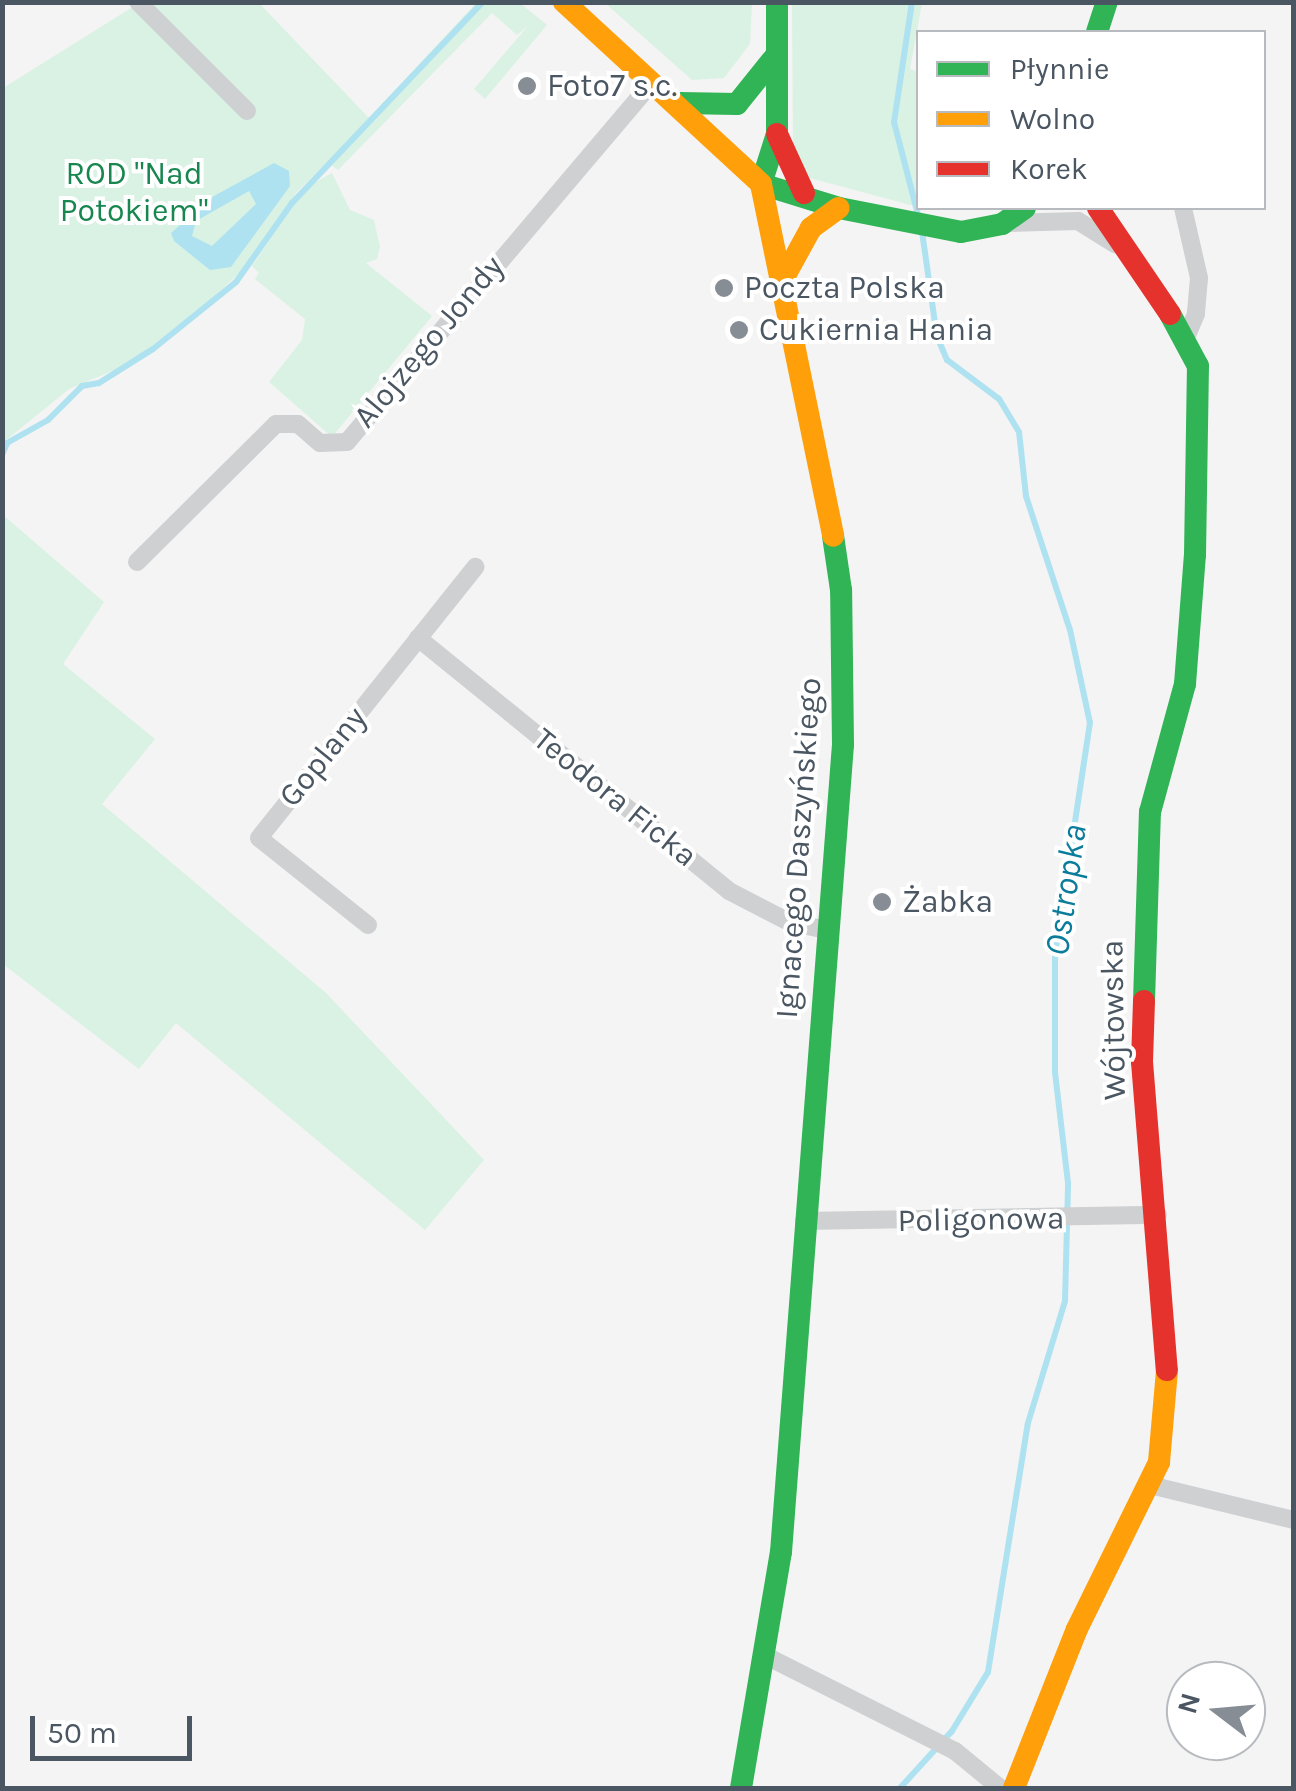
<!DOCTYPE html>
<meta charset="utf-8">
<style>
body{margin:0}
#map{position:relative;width:1296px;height:1791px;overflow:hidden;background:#f4f4f4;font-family:Karla,sans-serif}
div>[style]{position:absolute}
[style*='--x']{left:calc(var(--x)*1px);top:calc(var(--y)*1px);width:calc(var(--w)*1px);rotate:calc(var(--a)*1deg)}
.green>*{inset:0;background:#d9f2e3}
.water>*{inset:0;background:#aee2f0}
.stream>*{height:6px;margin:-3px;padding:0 3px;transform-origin:3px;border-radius:3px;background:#aee2f0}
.street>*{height:18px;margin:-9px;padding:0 9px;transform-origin:9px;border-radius:9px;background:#ced0d2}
.fast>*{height:22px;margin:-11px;padding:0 11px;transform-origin:11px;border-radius:11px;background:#30b455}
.slow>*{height:22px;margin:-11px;padding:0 11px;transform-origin:11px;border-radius:11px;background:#ff9f0a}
.jam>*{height:22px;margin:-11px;padding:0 11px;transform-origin:11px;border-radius:11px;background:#e5322d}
.dots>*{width:28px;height:28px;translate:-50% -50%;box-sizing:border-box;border:5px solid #fff;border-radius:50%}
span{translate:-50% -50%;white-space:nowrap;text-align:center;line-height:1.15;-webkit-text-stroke:8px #fff;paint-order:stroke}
.poi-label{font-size:32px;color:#4a5661}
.left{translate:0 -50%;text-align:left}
.park-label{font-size:32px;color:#17864f}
.street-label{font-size:32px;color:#4a5661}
.water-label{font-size:35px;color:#0c7c9b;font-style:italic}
.frame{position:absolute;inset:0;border:5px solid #4a5661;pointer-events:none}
.legend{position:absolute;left:916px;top:30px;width:350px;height:180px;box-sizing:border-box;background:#fff;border:2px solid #b7bbc0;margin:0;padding:12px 18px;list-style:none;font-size:30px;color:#4a5661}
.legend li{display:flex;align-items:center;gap:20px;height:50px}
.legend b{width:50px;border:2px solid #b7bbc0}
.north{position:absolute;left:1166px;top:1661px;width:100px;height:100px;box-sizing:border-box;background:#fff;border:2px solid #b7bbc0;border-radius:50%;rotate:286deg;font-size:28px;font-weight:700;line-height:40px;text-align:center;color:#4a5661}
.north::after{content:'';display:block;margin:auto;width:35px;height:45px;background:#868d94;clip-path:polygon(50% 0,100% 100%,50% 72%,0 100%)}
.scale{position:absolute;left:30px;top:1716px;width:162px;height:45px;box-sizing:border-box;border:5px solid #4a5661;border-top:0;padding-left:12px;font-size:30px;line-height:35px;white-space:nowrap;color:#4a5661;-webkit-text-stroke:8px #fff;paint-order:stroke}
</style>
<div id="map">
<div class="green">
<i style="clip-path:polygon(139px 3px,259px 3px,369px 118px,476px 3px,520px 3px,547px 25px,485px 99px,474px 89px,528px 26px,517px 35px,492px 13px,338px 170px,327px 162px,297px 192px,243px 270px,213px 297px,129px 364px,69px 389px,5px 441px,3px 455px,3px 88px)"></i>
<i style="clip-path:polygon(605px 3px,752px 3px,750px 44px,724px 78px,692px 80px)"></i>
<i style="clip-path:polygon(792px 3px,922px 3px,910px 69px,918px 72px,918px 207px,806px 177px,793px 151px)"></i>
<i style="clip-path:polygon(332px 173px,350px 210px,374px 220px,380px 247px,377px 259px,366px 263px,432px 316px,332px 437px,269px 382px,302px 340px,305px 319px,255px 279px,259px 273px,252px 266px,305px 188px)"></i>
<i style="clip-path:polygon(3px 515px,104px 602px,63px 664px,155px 739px,102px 804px,326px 993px,484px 1160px,425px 1230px,176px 1023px,139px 1069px,3px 964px)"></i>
</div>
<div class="water">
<i style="clip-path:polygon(evenodd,274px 163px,289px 171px,290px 186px,231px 267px,210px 270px,174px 241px,171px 233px,214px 196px,274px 163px,249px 191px,256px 204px,212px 246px,192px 236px,196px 221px,249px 191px)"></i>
</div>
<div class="stream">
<i style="--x:912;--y:2;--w:121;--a:98.5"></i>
<i style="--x:894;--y:122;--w:96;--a:75.5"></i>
<i style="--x:2;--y:455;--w:13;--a:-67"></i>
<i style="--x:7;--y:443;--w:47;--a:-29.3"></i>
<i style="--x:48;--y:420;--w:48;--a:-45"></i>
<i style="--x:82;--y:386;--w:17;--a:-10"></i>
<i style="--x:99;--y:383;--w:64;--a:-32.2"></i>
<i style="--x:153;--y:349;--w:107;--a:-38.9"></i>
<i style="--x:236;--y:282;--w:97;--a:-54.7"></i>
<i style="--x:292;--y:203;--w:277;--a:-46.5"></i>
<i style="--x:900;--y:1788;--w:77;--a:-47.6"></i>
<i style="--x:952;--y:1731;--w:69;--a:-58.6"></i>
<i style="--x:988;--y:1672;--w:252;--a:-80.9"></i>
<i style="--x:1028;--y:1423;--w:127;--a:-73.1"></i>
<i style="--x:1065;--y:1301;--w:118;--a:-88.5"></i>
<i style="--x:1068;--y:1183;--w:112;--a:-96.7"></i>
<i style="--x:1055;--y:1072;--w:118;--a:-90"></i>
<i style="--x:1055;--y:954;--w:234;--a:-81.4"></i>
<i style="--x:1090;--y:723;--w:95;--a:-102.1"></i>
<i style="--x:1070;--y:630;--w:141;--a:-108.2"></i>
<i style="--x:1026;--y:496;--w:64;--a:-96.2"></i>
<i style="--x:1019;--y:432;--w:39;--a:-121"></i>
<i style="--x:999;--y:399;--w:65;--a:-143.1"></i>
<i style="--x:947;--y:360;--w:25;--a:-113"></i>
<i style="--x:937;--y:337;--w:106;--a:-98.1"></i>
</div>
<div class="street">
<i style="--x:138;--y:2;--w:154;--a:45"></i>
<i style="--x:1183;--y:208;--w:72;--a:77.1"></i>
<i style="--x:1199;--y:278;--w:36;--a:95"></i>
<i style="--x:1196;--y:314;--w:25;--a:113"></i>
<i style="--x:1008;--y:223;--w:70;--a:-1.6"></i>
<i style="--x:1078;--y:221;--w:44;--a:31.9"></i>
<i style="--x:137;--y:562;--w:196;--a:-44.8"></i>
<i style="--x:276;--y:424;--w:22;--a:0"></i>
<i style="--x:298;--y:424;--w:29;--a:41"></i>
<i style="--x:320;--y:443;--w:27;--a:-2"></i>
<i style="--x:347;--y:442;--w:473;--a:-49.7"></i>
<i style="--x:418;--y:638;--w:401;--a:39.1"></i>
<i style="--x:729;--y:891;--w:68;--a:27.3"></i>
<i style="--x:789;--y:922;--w:39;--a:12"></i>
<i style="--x:368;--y:925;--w:139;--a:-141.4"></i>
<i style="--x:259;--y:838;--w:347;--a:-51.4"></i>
<i style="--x:804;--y:1221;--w:354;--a:-1"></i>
<i style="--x:1150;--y:1485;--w:148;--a:13.7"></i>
<i style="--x:766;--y:1656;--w:212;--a:26.7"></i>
<i style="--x:955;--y:1751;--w:58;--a:39.4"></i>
</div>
<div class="fast">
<i style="--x:1097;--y:32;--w:32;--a:-72"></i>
<i style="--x:680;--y:103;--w:57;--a:1"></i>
<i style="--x:737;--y:104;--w:59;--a:-51.2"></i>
<i style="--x:761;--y:184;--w:82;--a:17.1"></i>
<i style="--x:839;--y:208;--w:124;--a:11.1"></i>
<i style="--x:961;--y:232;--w:42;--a:-11"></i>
<i style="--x:1002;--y:224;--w:28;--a:-35"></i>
<i style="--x:761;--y:184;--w:52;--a:-72.3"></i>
<i style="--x:777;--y:134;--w:132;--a:-90"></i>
<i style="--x:1144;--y:1001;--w:189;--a:-88.2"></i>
<i style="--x:1150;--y:812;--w:133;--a:-74.7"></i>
<i style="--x:1185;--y:684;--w:129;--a:-85.6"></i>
<i style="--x:1195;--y:555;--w:189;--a:-89.1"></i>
<i style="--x:1198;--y:366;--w:59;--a:-118.3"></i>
<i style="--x:741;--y:1788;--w:239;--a:-80.4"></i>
<i style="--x:781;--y:1552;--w:809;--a:-85.61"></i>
<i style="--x:843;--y:745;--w:155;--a:-90.7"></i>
<i style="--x:841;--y:590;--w:55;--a:-98.4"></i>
</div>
<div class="slow">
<i style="--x:564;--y:2;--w:268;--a:42.7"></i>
<i style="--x:761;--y:184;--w:359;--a:78.4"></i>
<i style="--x:782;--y:281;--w:60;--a:-61.3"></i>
<i style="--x:811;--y:228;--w:34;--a:-36"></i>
<i style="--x:1014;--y:1788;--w:171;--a:-68.4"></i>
<i style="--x:1077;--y:1629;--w:186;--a:-63.8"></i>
<i style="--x:1159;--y:1462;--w:92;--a:-85"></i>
</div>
<div class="jam">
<i style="--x:777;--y:134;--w:65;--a:65.4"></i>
<i style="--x:1098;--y:208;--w:128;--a:55.8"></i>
<i style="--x:1144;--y:1001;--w:61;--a:91.9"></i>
<i style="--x:1142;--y:1062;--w:309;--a:85.4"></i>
</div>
<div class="dots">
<i style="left:527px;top:86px;background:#868d94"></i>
<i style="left:724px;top:288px;background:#868d94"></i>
<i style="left:739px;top:330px;background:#868d94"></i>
<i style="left:882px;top:902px;background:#868d94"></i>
</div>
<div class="poi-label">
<span class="left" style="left:547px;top:86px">Foto7 s.c.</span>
<span class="left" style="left:744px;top:288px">Poczta Polska</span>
<span class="left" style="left:759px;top:330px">Cukiernia Hania</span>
<span class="left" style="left:902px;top:902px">Żabka</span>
</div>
<div class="park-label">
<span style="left:134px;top:193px">ROD "Nad<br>Potokiem"</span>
</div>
<div class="street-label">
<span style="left:429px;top:342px;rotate:-50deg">Alojzego Jondy</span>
<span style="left:323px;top:757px;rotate:-51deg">Goplany</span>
<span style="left:615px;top:798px;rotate:39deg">Teodora Ficka</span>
<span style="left:799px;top:848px;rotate:-86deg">Ignacego Daszyńskiego</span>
<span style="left:1114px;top:1020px;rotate:-91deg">Wójtowska</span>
<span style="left:981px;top:1220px;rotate:-1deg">Poligonowa</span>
</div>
<div class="water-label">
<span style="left:1066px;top:890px;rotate:-82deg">Ostropka</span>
</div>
<div class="frame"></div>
<ul class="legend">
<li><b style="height:12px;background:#30b455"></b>Płynnie</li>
<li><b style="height:12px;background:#ff9f0a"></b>Wolno</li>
<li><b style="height:12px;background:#e5322d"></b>Korek</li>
</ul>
<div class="north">N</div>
<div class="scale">50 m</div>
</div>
